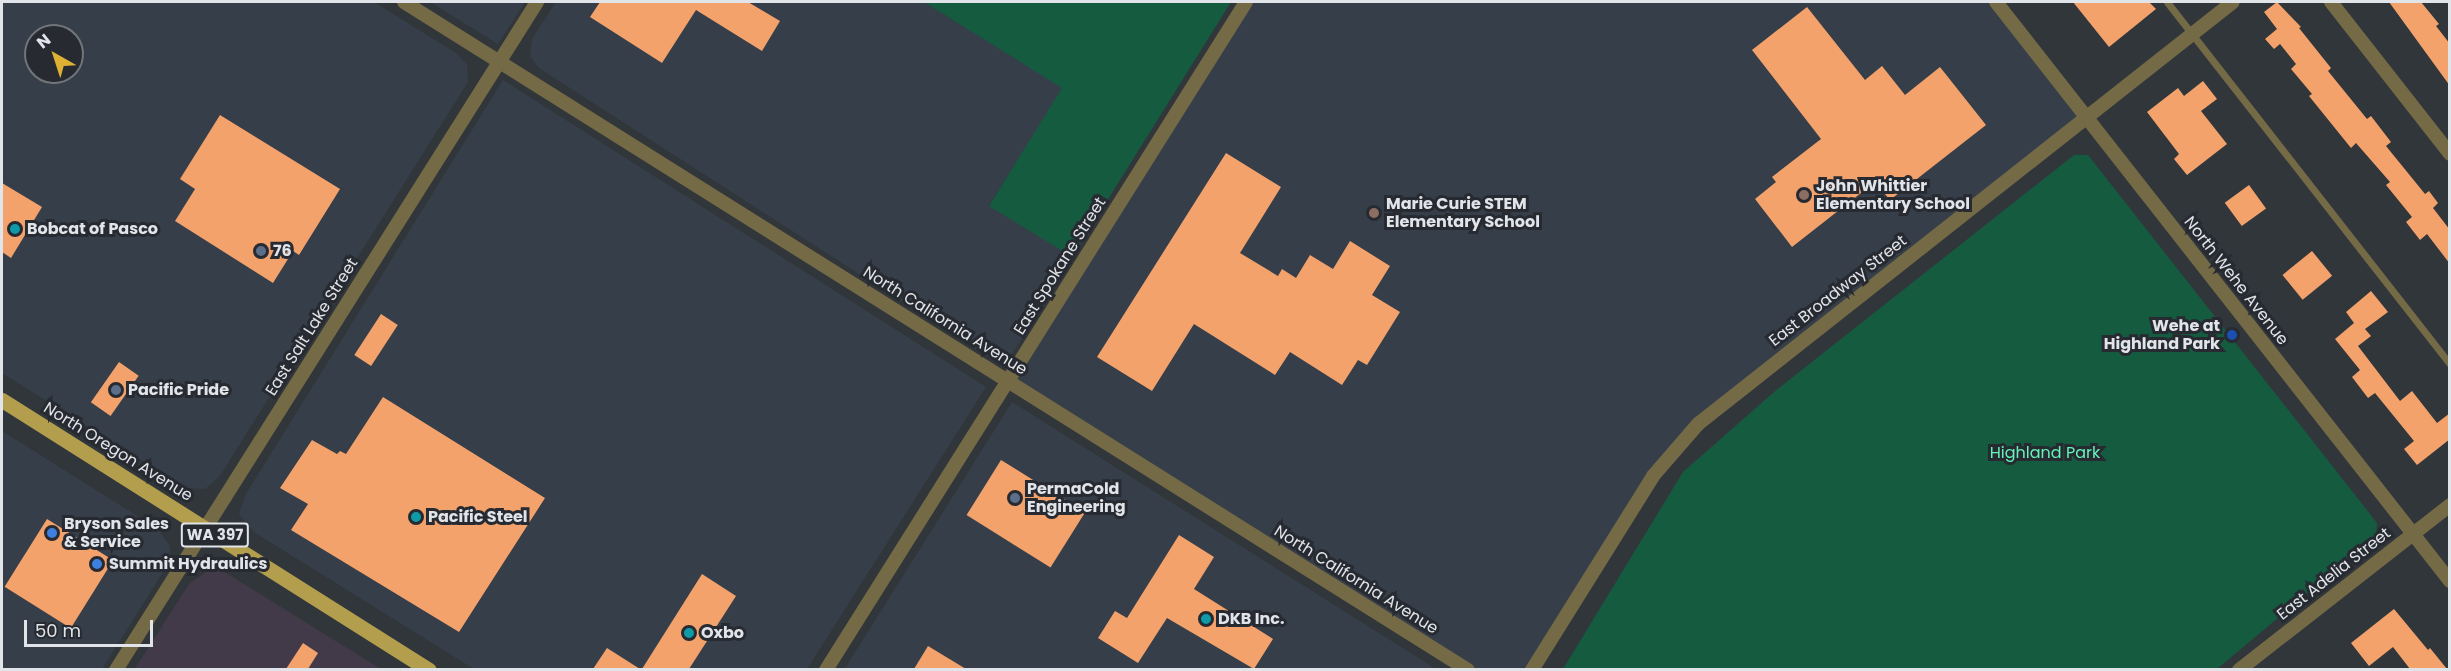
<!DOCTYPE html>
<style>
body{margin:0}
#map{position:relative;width:2451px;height:671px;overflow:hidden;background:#31363b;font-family:Poppins,sans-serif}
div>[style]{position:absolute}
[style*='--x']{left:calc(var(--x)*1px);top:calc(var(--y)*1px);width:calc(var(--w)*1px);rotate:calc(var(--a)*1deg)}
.commercial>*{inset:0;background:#423949}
.built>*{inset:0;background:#363f49}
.green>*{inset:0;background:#155b40}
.building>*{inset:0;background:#f4a26b;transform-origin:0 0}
.service>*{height:7px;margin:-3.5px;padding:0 3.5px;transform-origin:3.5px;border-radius:3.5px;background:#756a46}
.minor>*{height:14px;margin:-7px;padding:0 7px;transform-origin:7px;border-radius:7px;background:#756a46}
.primary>*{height:15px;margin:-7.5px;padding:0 7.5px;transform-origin:7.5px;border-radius:7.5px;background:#b39e4e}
.dots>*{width:16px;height:16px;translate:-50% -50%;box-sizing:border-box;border:3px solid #272b31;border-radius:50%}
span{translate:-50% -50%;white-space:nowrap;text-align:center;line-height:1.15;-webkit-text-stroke:6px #272b31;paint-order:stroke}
.shield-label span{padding:2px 4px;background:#272b31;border:2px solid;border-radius:4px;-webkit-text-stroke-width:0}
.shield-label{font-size:15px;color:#e1e4e8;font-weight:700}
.poi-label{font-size:16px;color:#e1e4e8;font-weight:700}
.left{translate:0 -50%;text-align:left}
.right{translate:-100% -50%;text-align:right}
.street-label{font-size:16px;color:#e1e4e8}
.park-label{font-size:16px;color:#63f4b9}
.frame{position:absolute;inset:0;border:3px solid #e1e4e8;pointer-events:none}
.north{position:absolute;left:24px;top:24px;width:60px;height:60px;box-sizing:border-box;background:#272b31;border:2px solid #71757a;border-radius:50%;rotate:321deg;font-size:16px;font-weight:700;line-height:24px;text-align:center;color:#e1e4e8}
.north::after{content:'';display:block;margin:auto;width:21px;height:27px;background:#deb133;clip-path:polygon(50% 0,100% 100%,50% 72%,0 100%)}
.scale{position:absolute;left:24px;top:620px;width:129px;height:27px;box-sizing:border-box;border:3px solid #e1e4e8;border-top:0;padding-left:8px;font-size:18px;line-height:21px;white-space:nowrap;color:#e1e4e8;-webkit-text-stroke:4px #272b31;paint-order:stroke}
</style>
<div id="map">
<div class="commercial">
<i style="clip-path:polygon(210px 569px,223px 571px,381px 669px,134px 670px,189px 584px)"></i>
</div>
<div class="built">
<i style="clip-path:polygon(evenodd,2px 2px,374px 2px,456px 53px,467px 65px,468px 82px,219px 477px,205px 489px,186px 488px,2px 373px,2px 2px,36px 36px,72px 36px,72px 72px,36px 72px,36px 36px)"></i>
<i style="clip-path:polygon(430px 2px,525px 2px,498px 44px)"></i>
<i style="clip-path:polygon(556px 2px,924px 2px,1063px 88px,989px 205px,1072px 257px,1004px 367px,539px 68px,530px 56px,532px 39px)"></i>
<i style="clip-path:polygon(1246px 2px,1996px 2px,2087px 117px,1674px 449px,1532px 669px,1468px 669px,1008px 380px)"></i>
<i style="clip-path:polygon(503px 80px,986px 387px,807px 669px,474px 669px,254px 532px,239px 514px,246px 494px)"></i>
<i style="clip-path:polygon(1012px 402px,1436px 669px,844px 670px)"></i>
<i style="clip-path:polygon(2px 431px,158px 529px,170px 546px,170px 561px,102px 669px,2px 669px)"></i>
</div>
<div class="green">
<i style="clip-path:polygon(924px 2px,1231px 2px,1072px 257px,989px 206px,1062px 88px)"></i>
<i style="clip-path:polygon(2074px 155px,2088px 155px,2377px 523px,2376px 536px,2217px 669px,1563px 669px,1683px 472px,1774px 392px)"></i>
</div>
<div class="building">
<i style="clip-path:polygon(600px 2px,748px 2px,780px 21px,762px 51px,696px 10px,662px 63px,590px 17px)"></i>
<i style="clip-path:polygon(2073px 2px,2149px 2px,2156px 9px,2109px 47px)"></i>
<i style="clip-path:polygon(2277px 2px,2301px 27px,2299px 28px,2331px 68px,2328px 71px,2367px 119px,2371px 116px,2391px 142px,2386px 146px,2425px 194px,2429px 191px,2438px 203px,2433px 208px,2450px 230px,2450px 264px,2427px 234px,2420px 240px,2406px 222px,2412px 217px,2386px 185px,2390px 182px,2356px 143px,2351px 148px,2309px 96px,2312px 94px,2291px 69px,2296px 64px,2280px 44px,2274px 49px,2265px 39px,2277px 29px,2264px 12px)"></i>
<i style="clip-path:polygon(2389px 2px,2421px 2px,2439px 24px,2436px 26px,2450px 44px,2450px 86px)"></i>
<i style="clip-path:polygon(1807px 7px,1865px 80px,1882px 66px,1905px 95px,1940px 67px,1986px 125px,1890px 200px,1875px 182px,1792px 247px,1755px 199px,1776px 182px,1772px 177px,1821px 139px,1752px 50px)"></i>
<i style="clip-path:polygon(2203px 81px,2217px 99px,2201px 111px,2227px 144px,2187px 175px,2174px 159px,2179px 154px,2147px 112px,2178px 88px,2184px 96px)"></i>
<i style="clip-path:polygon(220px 115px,340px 189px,299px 255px,293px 251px,273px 283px,175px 221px,195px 189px,180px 179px)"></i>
<i style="clip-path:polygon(1226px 153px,1281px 187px,1240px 253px,1278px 276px,1282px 269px,1296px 278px,1310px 255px,1333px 269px,1350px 241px,1390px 266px,1372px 295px,1400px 312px,1367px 365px,1358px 360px,1342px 385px,1290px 352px,1275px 375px,1194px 324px,1152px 391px,1097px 357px)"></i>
<i style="clip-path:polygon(2px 183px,42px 207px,11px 258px,2px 252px)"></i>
<i style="left:2249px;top:185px;width:29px;height:30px;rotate:54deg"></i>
<i style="left:2312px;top:251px;width:32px;height:38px;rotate:51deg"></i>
<i style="clip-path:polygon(2371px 291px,2388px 312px,2365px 329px,2371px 336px,2358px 346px,2400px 401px,2412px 391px,2437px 423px,2450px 413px,2450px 439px,2417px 465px,2404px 449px,2414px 441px,2375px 393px,2368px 398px,2352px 377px,2360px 370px,2335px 339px,2354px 323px,2346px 312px)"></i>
<i style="left:381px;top:314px;width:20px;height:49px;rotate:33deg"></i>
<i style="left:119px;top:362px;width:24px;height:49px;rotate:35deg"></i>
<i style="clip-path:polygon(383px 397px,545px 498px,459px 632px,291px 530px,308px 504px,280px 488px,312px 440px,337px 454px,340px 451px,346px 454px)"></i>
<i style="left:1001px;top:460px;width:99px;height:65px;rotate:32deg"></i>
<i style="left:47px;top:519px;width:78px;height:80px;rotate:32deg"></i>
<i style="clip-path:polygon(1179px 535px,1214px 557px,1194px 589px,1273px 639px,1254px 669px,1167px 618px,1138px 663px,1098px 638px,1115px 611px,1127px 618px)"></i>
<i style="clip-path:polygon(702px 574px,736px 596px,689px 669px,642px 669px)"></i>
<i style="clip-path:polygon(2394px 609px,2428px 650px,2430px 648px,2447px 669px,2410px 669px,2393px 647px,2369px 666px,2351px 643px)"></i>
<i style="clip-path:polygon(303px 643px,318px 653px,308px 669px,286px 669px)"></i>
<i style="clip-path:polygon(928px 646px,966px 669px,914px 669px)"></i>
<i style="clip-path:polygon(607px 648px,640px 669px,593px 669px)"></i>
</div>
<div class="service">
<i style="--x:2167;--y:2;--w:459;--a:52"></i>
</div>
<div class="minor">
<i style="--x:404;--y:2;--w:1256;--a:32.12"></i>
<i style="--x:1996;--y:2;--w:736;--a:51.9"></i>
<i style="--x:2331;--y:2;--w:193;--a:51.9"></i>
<i style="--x:116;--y:670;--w:790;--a:-57.78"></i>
<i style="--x:826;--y:670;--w:789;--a:-57.84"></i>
<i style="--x:1532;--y:670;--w:229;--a:-58"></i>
<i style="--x:1653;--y:476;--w:69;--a:-49.1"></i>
<i style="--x:1698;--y:424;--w:681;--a:-38.27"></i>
<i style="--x:2239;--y:670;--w:268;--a:-38"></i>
</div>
<div class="primary">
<i style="--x:2;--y:400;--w:505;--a:32.31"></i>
</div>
<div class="dots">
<i style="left:1804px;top:195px;background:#8d6e63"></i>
<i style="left:1374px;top:213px;background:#8d6e63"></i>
<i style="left:15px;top:229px;background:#0f9aa8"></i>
<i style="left:261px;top:251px;background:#5c6f8a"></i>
<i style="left:2232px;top:335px;background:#1a4fb4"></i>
<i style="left:116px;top:390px;background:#5c6f8a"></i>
<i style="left:1015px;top:498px;background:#5c6f8a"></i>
<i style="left:416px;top:517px;background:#0f9aa8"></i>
<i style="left:52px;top:533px;background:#3f7fe0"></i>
<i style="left:97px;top:564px;background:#3f7fe0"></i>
<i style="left:1206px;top:619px;background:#0f9aa8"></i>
<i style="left:689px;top:633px;background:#0f9aa8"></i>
</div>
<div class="shield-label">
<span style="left:215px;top:535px">WA 397</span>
</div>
<div class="poi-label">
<span class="left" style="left:1816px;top:195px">John Whittier<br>Elementary School</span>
<span class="left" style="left:1386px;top:213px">Marie Curie STEM<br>Elementary School</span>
<span class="left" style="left:27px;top:229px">Bobcat of Pasco</span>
<span class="left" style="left:273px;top:251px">76</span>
<span class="right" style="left:2220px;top:335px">Wehe at<br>Highland Park</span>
<span class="left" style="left:128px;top:390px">Pacific Pride</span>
<span class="left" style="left:1027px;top:498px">PermaCold<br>Engineering</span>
<span class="left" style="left:428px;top:517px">Pacific Steel</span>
<span class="left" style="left:64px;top:533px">Bryson Sales<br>&amp; Service</span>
<span class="left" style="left:109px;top:564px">Summit Hydraulics</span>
<span class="left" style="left:1218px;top:619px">DKB Inc.</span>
<span class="left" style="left:701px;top:633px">Oxbo</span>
</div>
<div class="street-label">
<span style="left:1060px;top:266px;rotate:-58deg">East Spokane Street</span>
<span style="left:2236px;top:281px;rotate:52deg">North Wehe Avenue</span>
<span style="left:1838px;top:291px;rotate:-38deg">East Broadway Street</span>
<span style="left:945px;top:321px;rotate:32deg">North California Avenue</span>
<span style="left:312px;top:327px;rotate:-58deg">East Salt Lake Street</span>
<span style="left:118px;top:452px;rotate:32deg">North Oregon Avenue</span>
<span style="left:2334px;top:574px;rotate:-38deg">East Adelia Street</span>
<span style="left:1356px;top:580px;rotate:32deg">North California Avenue</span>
</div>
<div class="park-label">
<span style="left:2045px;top:453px">Highland Park</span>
</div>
<div class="frame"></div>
<div class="north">N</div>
<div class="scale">50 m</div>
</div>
